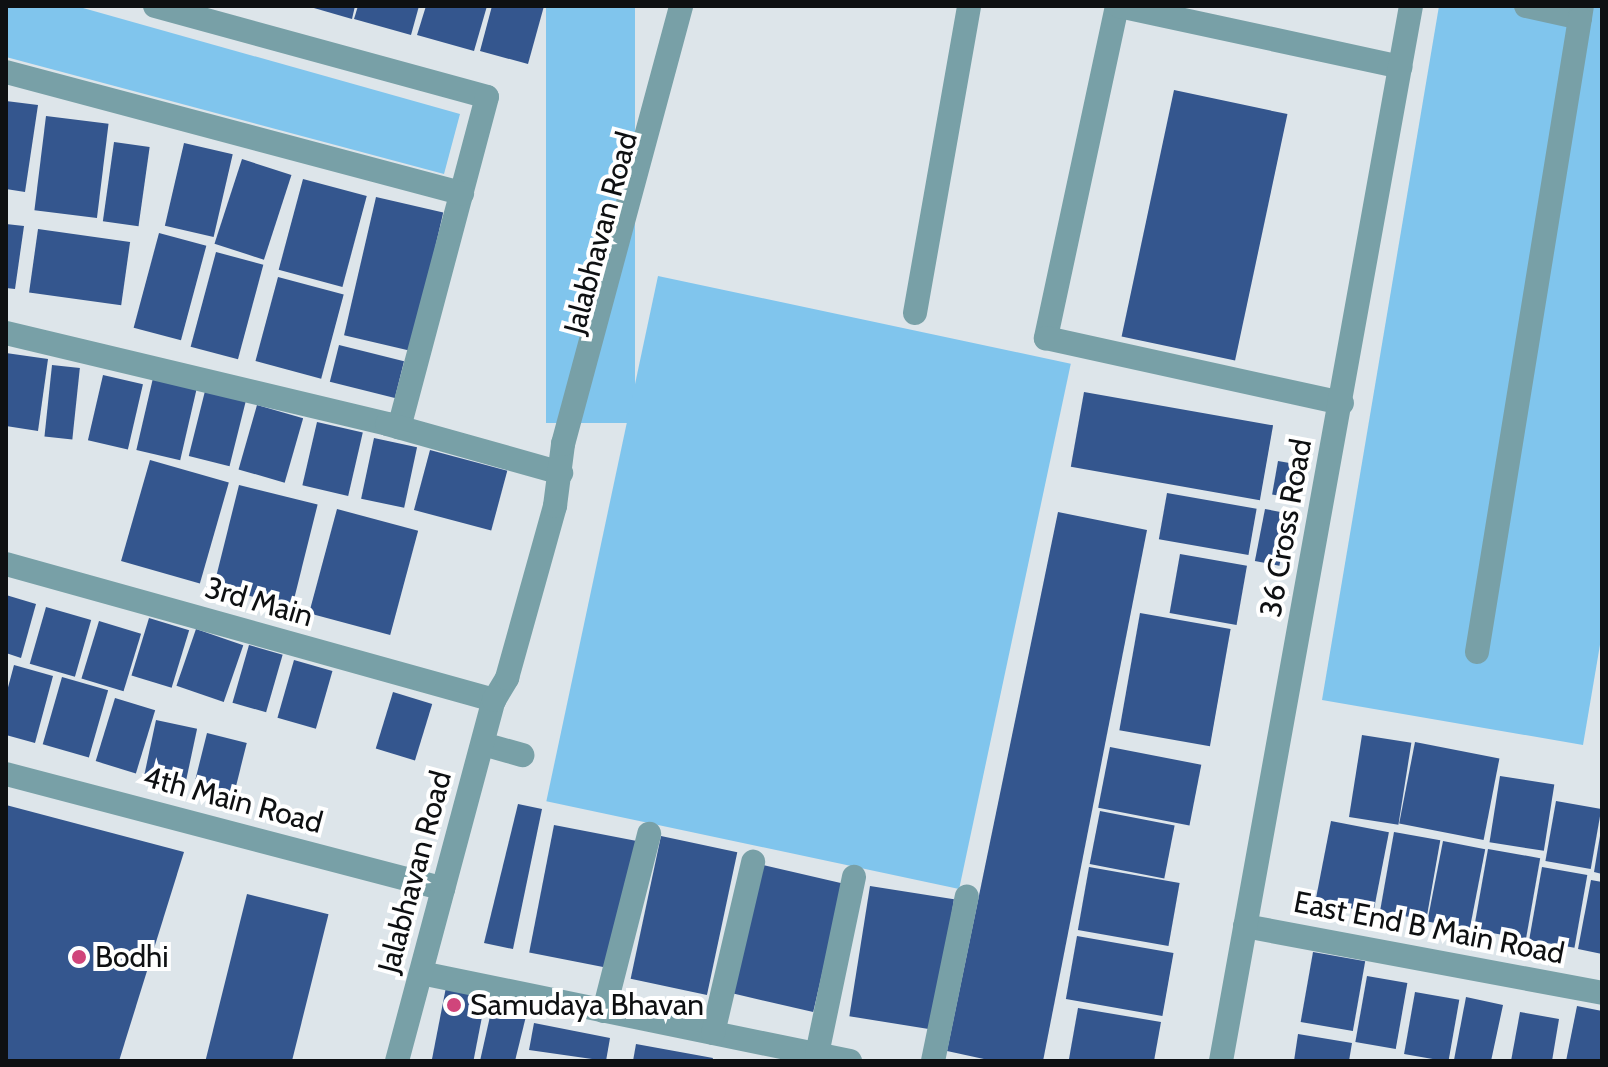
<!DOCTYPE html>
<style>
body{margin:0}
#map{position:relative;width:1608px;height:1067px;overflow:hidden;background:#dde5ea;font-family:Cabin,sans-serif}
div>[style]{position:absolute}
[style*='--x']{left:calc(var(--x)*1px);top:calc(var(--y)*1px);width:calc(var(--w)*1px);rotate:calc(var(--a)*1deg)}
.green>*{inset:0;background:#80c5ed;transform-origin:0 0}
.building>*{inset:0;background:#34568e;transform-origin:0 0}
.minor>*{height:24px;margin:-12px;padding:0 12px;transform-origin:12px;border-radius:12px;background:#78a0a7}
.dots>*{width:22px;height:22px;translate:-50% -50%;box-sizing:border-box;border:4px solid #fff;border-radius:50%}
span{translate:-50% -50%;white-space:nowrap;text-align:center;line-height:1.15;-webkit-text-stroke:8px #fff;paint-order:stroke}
.street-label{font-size:30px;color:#0e1012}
.poi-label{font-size:30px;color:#0e1012}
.left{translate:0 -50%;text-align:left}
.frame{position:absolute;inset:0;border:8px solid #0e1012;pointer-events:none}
</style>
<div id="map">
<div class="green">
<i style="clip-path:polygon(6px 6px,76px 6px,460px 114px,444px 174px,6px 57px)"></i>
<i style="left:546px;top:6px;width:89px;height:417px"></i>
<i style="clip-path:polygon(1439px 6px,1602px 6px,1602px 633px,1583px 745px,1322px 700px)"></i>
<i style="left:658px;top:276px;width:422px;height:537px;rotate:12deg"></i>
</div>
<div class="building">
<i style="clip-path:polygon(307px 6px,355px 6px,352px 19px)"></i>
<i style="clip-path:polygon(358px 6px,419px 6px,411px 35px,354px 19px)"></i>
<i style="clip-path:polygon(426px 6px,487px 6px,474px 51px,417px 35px)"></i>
<i style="clip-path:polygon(492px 6px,544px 6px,528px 64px,480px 51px)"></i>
<i style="left:1174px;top:90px;width:116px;height:252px;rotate:12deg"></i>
<i style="clip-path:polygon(6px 101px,38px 105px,25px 192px,6px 189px)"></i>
<i style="left:46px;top:116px;width:63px;height:95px;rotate:7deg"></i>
<i style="left:114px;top:142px;width:36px;height:80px;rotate:8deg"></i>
<i style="left:184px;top:143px;width:50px;height:85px;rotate:13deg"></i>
<i style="left:242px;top:159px;width:52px;height:89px;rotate:18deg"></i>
<i style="left:303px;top:179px;width:66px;height:94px;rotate:15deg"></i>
<i style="left:376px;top:197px;width:69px;height:142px;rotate:13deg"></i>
<i style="clip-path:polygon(6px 224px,24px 226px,15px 289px,6px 288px)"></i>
<i style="left:38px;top:229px;width:93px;height:64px;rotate:8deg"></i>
<i style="left:159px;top:233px;width:49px;height:98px;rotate:15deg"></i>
<i style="left:216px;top:252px;width:49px;height:98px;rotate:15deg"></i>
<i style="left:278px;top:277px;width:68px;height:87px;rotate:15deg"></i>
<i style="left:339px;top:345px;width:67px;height:38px;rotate:14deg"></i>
<i style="clip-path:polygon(6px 353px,48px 359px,38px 431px,6px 426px)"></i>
<i style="left:52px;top:365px;width:28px;height:72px;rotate:6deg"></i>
<i style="left:103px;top:375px;width:41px;height:67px;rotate:13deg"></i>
<i style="left:153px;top:378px;width:45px;height:74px;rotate:13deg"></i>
<i style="left:205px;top:391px;width:42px;height:67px;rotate:14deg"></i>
<i style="left:1084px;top:392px;width:192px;height:76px;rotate:10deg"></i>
<i style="left:257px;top:405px;width:48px;height:67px;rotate:16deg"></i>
<i style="left:317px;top:422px;width:47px;height:65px;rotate:13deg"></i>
<i style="left:374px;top:438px;width:44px;height:62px;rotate:12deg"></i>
<i style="left:430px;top:450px;width:80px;height:62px;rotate:15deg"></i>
<i style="left:150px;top:460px;width:82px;height:105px;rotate:16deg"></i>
<i style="left:1278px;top:461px;width:22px;height:34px;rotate:10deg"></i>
<i style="left:239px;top:485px;width:81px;height:105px;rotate:14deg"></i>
<i style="left:1167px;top:493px;width:91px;height:47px;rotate:10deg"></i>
<i style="left:337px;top:509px;width:84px;height:108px;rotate:15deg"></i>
<i style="left:1265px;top:509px;width:25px;height:53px;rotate:11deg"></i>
<i style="clip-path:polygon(1058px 512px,1147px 530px,1043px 1061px,993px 1061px,947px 1051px)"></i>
<i style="left:1180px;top:554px;width:68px;height:60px;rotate:10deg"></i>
<i style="clip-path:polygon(6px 595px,36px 604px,21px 658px,6px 653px)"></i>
<i style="left:46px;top:607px;width:47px;height:59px;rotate:16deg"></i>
<i style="left:1140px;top:613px;width:92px;height:119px;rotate:10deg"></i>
<i style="left:149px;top:618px;width:42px;height:60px;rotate:17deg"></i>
<i style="left:99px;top:621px;width:44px;height:60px;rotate:17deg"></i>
<i style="left:196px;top:629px;width:50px;height:60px;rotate:19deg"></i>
<i style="left:249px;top:645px;width:35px;height:60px;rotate:16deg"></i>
<i style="left:294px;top:660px;width:40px;height:60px;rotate:16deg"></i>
<i style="clip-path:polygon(14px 665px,53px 676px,35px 743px,6px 735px,6px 695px)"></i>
<i style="left:62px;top:677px;width:48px;height:70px;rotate:16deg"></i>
<i style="left:393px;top:692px;width:41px;height:59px;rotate:17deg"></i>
<i style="left:115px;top:698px;width:42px;height:66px;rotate:17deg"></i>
<i style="left:156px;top:720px;width:42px;height:57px;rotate:12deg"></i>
<i style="left:207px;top:733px;width:41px;height:59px;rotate:14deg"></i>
<i style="left:1362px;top:735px;width:50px;height:83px;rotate:9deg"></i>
<i style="left:1415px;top:742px;width:86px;height:83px;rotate:11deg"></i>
<i style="left:1110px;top:747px;width:93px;height:62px;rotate:11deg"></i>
<i style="left:1500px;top:776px;width:55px;height:67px;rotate:9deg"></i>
<i style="left:1556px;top:801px;width:46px;height:61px;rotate:10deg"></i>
<i style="clip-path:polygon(518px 804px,542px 809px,513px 949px,484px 943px)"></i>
<i style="clip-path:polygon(6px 805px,184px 852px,119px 1061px,6px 1061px)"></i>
<i style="left:1100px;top:811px;width:76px;height:54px;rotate:11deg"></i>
<i style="left:1331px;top:821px;width:59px;height:82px;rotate:11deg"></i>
<i style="left:554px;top:825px;width:87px;height:130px;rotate:11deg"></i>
<i style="left:1394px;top:832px;width:47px;height:81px;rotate:10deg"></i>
<i style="left:661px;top:836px;width:78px;height:146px;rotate:12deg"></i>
<i style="clip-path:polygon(1600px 836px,1602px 836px,1602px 874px,1594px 872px)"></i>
<i style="left:1443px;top:841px;width:43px;height:82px;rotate:11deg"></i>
<i style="left:1488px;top:849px;width:53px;height:82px;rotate:10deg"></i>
<i style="left:763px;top:865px;width:82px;height:132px;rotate:13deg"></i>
<i style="left:1089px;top:867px;width:92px;height:64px;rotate:10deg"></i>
<i style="left:1542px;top:867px;width:46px;height:74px;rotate:10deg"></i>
<i style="clip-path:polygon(1591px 880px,1602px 882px,1602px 954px,1578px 949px)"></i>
<i style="left:870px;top:886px;width:85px;height:132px;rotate:9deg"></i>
<i style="left:247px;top:894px;width:84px;height:172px;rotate:14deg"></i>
<i style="left:1077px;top:936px;width:98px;height:64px;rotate:10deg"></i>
<i style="left:1313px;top:952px;width:53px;height:71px;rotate:10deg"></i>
<i style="left:1367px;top:976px;width:41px;height:67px;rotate:10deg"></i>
<i style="left:447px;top:982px;width:41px;height:81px;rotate:11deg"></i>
<i style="left:1415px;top:992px;width:45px;height:63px;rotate:10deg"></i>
<i style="clip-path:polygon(495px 994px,529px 1004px,515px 1061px,480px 1061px)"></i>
<i style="clip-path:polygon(1466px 997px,1503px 1005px,1491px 1061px,1454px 1060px)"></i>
<i style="clip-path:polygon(1577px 1006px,1602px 1011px,1602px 1061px,1566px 1061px)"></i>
<i style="clip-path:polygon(1078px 1008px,1161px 1022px,1154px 1061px,1069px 1059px)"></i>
<i style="clip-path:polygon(1520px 1012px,1559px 1019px,1552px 1061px,1511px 1061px)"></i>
<i style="clip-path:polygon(534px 1023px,610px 1038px,606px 1061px,529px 1050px)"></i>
<i style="clip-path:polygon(1298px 1034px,1352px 1043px,1349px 1061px,1294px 1061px)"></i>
<i style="clip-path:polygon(636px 1044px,713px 1058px,712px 1061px,633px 1061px)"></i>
</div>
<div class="minor">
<i style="--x:155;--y:6;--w:344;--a:15.3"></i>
<i style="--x:487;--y:97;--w:342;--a:104.9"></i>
<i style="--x:1117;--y:6;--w:340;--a:102.1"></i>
<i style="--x:1046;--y:338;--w:303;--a:12.4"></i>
<i style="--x:1119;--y:6;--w:288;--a:12.2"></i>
<i style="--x:1526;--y:6;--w:55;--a:12.5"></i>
<i style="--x:1580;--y:18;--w:12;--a:-81"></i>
<i style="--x:6;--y:72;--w:472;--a:14.9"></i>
<i style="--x:915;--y:313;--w:312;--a:-80"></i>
<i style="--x:6;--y:333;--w:392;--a:13.4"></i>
<i style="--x:387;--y:424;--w:181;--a:15.7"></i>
<i style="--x:6;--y:564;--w:507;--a:15.57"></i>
<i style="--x:1477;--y:652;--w:642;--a:-80.77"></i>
<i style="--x:483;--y:744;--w:41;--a:15.8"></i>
<i style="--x:6;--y:774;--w:452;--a:14.7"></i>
<i style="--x:1245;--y:926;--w:363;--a:10.6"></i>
<i style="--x:421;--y:973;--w:438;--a:11.6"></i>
<i style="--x:604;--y:1011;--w:183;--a:-75.7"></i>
<i style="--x:713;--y:1033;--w:176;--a:-76.8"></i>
<i style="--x:817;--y:1054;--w:181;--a:-78.2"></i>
<i style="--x:397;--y:1061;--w:374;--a:-75"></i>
<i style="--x:494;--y:700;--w:26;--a:-59"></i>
<i style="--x:507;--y:678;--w:179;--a:-74.4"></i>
<i style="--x:555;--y:506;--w:63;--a:-82.6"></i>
<i style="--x:563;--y:444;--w:454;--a:-74.9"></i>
<i style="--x:933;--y:1061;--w:168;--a:-78.4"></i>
<i style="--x:1221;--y:1061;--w:1072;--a:-79.79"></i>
</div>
<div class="dots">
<i style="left:79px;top:957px;background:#d0457b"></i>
<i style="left:454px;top:1005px;background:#d0457b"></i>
</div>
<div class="street-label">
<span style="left:601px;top:233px;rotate:-75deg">Jalabhavan Road</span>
<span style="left:1286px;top:528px;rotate:-80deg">36 Cross Road</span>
<span style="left:259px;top:602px;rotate:16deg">3rd Main</span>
<span style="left:233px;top:800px;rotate:15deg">4th Main Road</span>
<span style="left:415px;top:872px;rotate:-75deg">Jalabhavan Road</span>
<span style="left:1429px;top:928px;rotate:11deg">East End B Main Road</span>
</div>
<div class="poi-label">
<span class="left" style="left:95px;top:957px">Bodhi</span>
<span class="left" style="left:470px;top:1005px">Samudaya Bhavan</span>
</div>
<div class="frame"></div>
</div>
